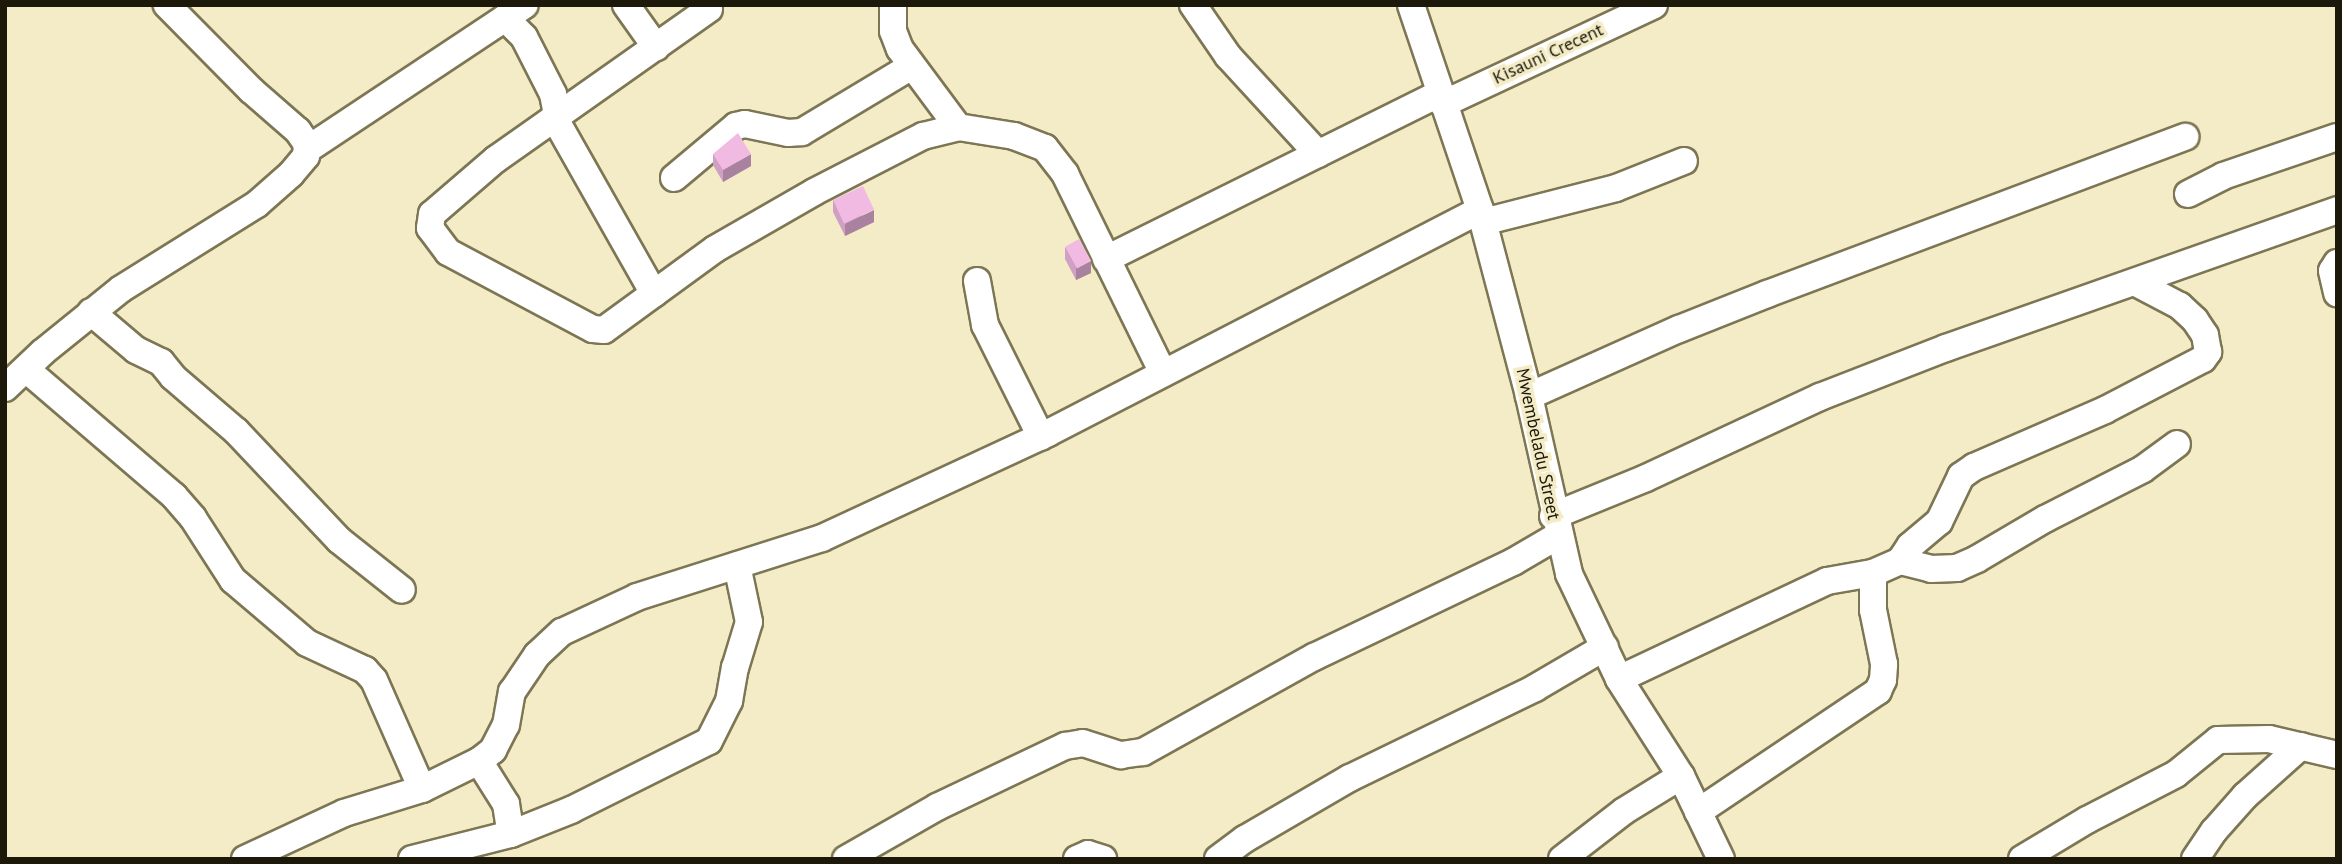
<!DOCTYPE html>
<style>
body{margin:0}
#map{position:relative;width:2342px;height:864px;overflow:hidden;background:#f4ecc7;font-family:"PT Sans",sans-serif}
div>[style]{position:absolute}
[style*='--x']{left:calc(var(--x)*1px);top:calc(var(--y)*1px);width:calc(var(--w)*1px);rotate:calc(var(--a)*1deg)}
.roads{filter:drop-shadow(2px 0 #7d7654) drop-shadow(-2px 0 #7d7654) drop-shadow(0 2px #7d7654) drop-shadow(0 -2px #7d7654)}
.minor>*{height:26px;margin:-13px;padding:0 13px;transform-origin:13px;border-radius:13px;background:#fff}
.wall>*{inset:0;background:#cfa0c3}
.shaded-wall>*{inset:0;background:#a9829f}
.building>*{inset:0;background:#f1bae3;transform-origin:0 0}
span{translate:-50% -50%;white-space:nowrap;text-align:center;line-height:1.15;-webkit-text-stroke:7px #f4ecc7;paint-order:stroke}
.street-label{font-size:18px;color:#1c190b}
.frame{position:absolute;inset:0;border:7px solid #1c190b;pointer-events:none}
</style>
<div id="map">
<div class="roads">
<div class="minor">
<i style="--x:626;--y:5;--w:52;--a:54.5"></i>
<i style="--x:893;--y:5;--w:26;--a:90"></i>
<i style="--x:893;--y:31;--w:19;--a:69"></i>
<i style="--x:900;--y:49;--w:97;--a:53.4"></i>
<i style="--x:1193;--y:5;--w:62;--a:55.5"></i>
<i style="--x:1228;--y:56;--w:133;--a:47.4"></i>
<i style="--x:1411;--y:5;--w:216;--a:71.4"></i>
<i style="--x:1480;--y:210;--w:192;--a:75.2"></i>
<i style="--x:1529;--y:396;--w:182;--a:77.3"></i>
<i style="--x:1569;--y:574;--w:116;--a:64.5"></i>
<i style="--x:1619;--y:679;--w:115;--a:57.4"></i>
<i style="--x:1681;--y:776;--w:92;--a:64.3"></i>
<i style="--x:709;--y:9;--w:261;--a:144.8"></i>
<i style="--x:496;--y:159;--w:84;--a:139.3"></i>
<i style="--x:432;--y:214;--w:14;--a:98"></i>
<i style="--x:430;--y:228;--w:30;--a:53"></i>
<i style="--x:448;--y:252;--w:164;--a:28"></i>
<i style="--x:593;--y:329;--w:11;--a:5"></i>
<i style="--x:604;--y:330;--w:137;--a:-36.1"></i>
<i style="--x:715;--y:249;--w:114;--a:-29.9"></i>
<i style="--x:814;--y:192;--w:123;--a:-27.2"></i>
<i style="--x:923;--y:136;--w:36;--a:-14"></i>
<i style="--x:958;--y:127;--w:57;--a:9.1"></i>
<i style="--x:1014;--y:136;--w:33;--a:21"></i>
<i style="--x:1045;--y:148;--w:33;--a:52"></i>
<i style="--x:1065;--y:174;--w:222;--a:63.8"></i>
<i style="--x:505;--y:18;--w:27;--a:45"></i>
<i style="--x:524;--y:37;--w:64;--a:63"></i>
<i style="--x:553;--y:94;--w:21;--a:79"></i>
<i style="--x:1443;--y:104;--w:233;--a:-25.1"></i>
<i style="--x:554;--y:117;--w:203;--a:60.5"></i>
<i style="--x:308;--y:149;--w:260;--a:-33.6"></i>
<i style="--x:674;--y:178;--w:81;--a:-40"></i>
<i style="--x:736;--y:126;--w:9;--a:-13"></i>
<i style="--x:745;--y:124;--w:44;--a:11.8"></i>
<i style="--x:788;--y:133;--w:14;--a:-4"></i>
<i style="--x:802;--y:132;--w:128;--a:-31"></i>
<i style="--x:2188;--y:194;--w:39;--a:-27"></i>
<i style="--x:2223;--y:176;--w:120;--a:-18.9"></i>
<i style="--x:1483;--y:222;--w:137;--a:-14.3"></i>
<i style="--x:1616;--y:188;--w:73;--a:-21.7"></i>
<i style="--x:1106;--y:259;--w:372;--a:-26.4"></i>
<i style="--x:2337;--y:263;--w:9;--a:122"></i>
<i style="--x:2332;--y:271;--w:23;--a:77"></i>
<i style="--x:977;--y:281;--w:45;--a:79.7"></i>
<i style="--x:985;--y:325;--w:125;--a:63.4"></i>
<i style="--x:91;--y:312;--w:59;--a:40.2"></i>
<i style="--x:136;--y:350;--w:28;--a:26"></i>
<i style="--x:161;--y:362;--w:19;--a:51"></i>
<i style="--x:173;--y:377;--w:83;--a:40.6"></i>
<i style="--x:236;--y:431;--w:150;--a:46.6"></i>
<i style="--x:339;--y:540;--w:80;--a:38.4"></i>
<i style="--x:27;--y:370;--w:194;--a:40.6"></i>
<i style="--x:174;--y:496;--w:29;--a:49"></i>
<i style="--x:193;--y:518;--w:74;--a:57.2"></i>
<i style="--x:233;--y:580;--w:97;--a:40.4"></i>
<i style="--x:307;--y:643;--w:64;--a:25"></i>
<i style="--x:365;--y:670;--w:13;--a:48"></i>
<i style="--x:374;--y:680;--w:119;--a:66.2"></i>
<i style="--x:5;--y:388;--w:52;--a:-43.5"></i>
<i style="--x:43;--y:352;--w:100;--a:-38.9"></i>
<i style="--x:121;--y:289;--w:160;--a:-32"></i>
<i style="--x:257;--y:204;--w:45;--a:-41.4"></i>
<i style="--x:291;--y:174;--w:23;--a:-50"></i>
<i style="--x:306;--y:156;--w:12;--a:-85"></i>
<i style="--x:307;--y:144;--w:16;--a:-125"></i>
<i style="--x:298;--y:131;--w:62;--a:-138.9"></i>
<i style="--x:251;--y:90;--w:120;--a:-134.7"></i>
<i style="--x:1529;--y:396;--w:164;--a:-24.1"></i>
<i style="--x:1679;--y:329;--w:95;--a:-21.7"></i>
<i style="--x:1767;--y:294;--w:447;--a:-20.6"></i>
<i style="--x:1553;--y:516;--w:100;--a:-22.2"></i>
<i style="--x:1646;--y:478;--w:192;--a:-25"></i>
<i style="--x:1820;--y:397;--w:135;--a:-21.3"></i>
<i style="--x:1946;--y:348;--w:415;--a:-19.4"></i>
<i style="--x:1900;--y:561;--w:32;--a:14"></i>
<i style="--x:1931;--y:569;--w:26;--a:-2"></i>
<i style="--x:1957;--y:568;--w:22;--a:-24"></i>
<i style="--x:1977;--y:559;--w:79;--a:-30.5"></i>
<i style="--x:2045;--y:519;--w:110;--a:-27"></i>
<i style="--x:2143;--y:469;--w:42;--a:-36.3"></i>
<i style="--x:1619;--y:679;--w:230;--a:-25.2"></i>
<i style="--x:1827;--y:581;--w:47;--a:-9.9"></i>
<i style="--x:1873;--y:573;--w:30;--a:-24"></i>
<i style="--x:1900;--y:561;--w:18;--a:-56"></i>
<i style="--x:1910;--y:546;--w:38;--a:-40"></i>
<i style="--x:1939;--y:522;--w:51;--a:-64.4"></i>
<i style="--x:1961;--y:476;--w:16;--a:-35"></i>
<i style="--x:1974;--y:467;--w:143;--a:-23.5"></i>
<i style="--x:2105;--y:410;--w:110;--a:-27.5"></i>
<i style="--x:2203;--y:359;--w:9;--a:-54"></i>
<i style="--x:2208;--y:352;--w:17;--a:-100"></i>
<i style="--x:2205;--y:335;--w:18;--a:-124"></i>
<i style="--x:2195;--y:320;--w:21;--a:-137"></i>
<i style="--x:2180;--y:306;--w:50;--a:-152.4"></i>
<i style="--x:479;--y:761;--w:51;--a:57.9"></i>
<i style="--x:506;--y:804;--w:30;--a:81"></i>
<i style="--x:1698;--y:812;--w:217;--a:-33.9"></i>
<i style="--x:1878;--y:691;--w:12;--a:-66"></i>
<i style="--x:1883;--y:680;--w:16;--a:-86"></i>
<i style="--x:1884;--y:664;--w:55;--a:-101.5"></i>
<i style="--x:1873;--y:610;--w:37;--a:-90"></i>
<i style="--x:245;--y:859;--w:109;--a:-24.9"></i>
<i style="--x:344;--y:813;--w:82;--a:-17.1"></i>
<i style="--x:422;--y:789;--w:64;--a:-26.2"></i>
<i style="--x:479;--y:761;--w:18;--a:-38"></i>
<i style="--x:493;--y:750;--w:28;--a:-63"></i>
<i style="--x:506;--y:725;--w:34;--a:-80"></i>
<i style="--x:512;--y:692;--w:45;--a:-56"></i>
<i style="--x:537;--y:655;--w:34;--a:-43"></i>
<i style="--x:562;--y:632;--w:83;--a:-25"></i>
<i style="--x:637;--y:597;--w:194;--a:-17.7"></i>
<i style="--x:822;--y:538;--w:249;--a:-24.9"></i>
<i style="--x:1048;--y:433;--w:486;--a:-27.3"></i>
<i style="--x:412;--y:859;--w:102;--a:-14.2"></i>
<i style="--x:511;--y:834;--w:65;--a:-21.8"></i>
<i style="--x:571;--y:810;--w:154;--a:-26.6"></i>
<i style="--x:709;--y:741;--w:45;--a:-63.4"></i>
<i style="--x:729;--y:701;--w:34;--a:-80"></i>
<i style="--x:735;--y:668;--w:48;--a:-73.1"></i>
<i style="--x:749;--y:622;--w:58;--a:-101.9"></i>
<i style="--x:846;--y:859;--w:105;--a:-29.7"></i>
<i style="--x:937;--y:807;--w:142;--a:-25.5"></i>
<i style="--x:1065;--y:746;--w:18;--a:-9"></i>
<i style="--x:1083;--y:743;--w:40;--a:18"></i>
<i style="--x:1121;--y:755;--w:22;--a:-8"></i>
<i style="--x:1143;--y:752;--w:196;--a:-29.1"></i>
<i style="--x:1314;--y:657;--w:221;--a:-25.5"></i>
<i style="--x:1513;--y:562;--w:53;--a:-30.4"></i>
<i style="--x:1077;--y:859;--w:12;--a:-24"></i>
<i style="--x:1088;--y:854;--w:16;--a:18"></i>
<i style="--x:1218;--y:859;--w:34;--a:-37"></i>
<i style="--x:1245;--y:839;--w:121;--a:-30.2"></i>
<i style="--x:1350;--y:778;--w:206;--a:-25.9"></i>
<i style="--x:1535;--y:688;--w:81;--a:-30.4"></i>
<i style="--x:1562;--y:859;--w:78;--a:-37.7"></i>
<i style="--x:1624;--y:811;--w:67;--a:-31.6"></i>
<i style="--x:2022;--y:859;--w:76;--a:-31"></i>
<i style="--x:2087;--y:820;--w:100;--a:-27.3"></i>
<i style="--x:2176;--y:774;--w:54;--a:-39"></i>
<i style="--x:2218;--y:740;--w:51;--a:-1.1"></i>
<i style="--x:2269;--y:739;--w:70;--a:13.2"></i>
<i style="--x:2195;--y:859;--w:34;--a:-56"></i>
<i style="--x:2214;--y:831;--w:47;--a:-48.5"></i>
<i style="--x:2245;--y:796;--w:75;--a:-41.8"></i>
</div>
</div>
<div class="wall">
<i style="clip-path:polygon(713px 154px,751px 166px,723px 182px,713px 165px)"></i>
<i style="clip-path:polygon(833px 200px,874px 222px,845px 236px,833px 212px)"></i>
<i style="clip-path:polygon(1065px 247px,1091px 273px,1076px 280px,1065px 259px)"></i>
</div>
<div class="shaded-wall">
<i style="clip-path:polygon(751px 154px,751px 166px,723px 182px,723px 170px)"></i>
<i style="clip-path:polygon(874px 210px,874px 222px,845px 236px,845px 224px)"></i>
<i style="clip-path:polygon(1091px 261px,1091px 273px,1076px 280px,1076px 268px)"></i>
</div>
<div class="building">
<i style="clip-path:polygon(738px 133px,751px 154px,723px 170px,713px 154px)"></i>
<i style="left:863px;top:186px;width:26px;height:33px;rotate:65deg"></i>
<i style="left:1079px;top:239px;width:25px;height:16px;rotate:61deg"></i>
</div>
<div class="street-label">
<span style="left:1548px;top:54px;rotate:-25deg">Kisauni Crecent</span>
<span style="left:1538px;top:444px;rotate:78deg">Mwembeladu Street</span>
</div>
<div class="frame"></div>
</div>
